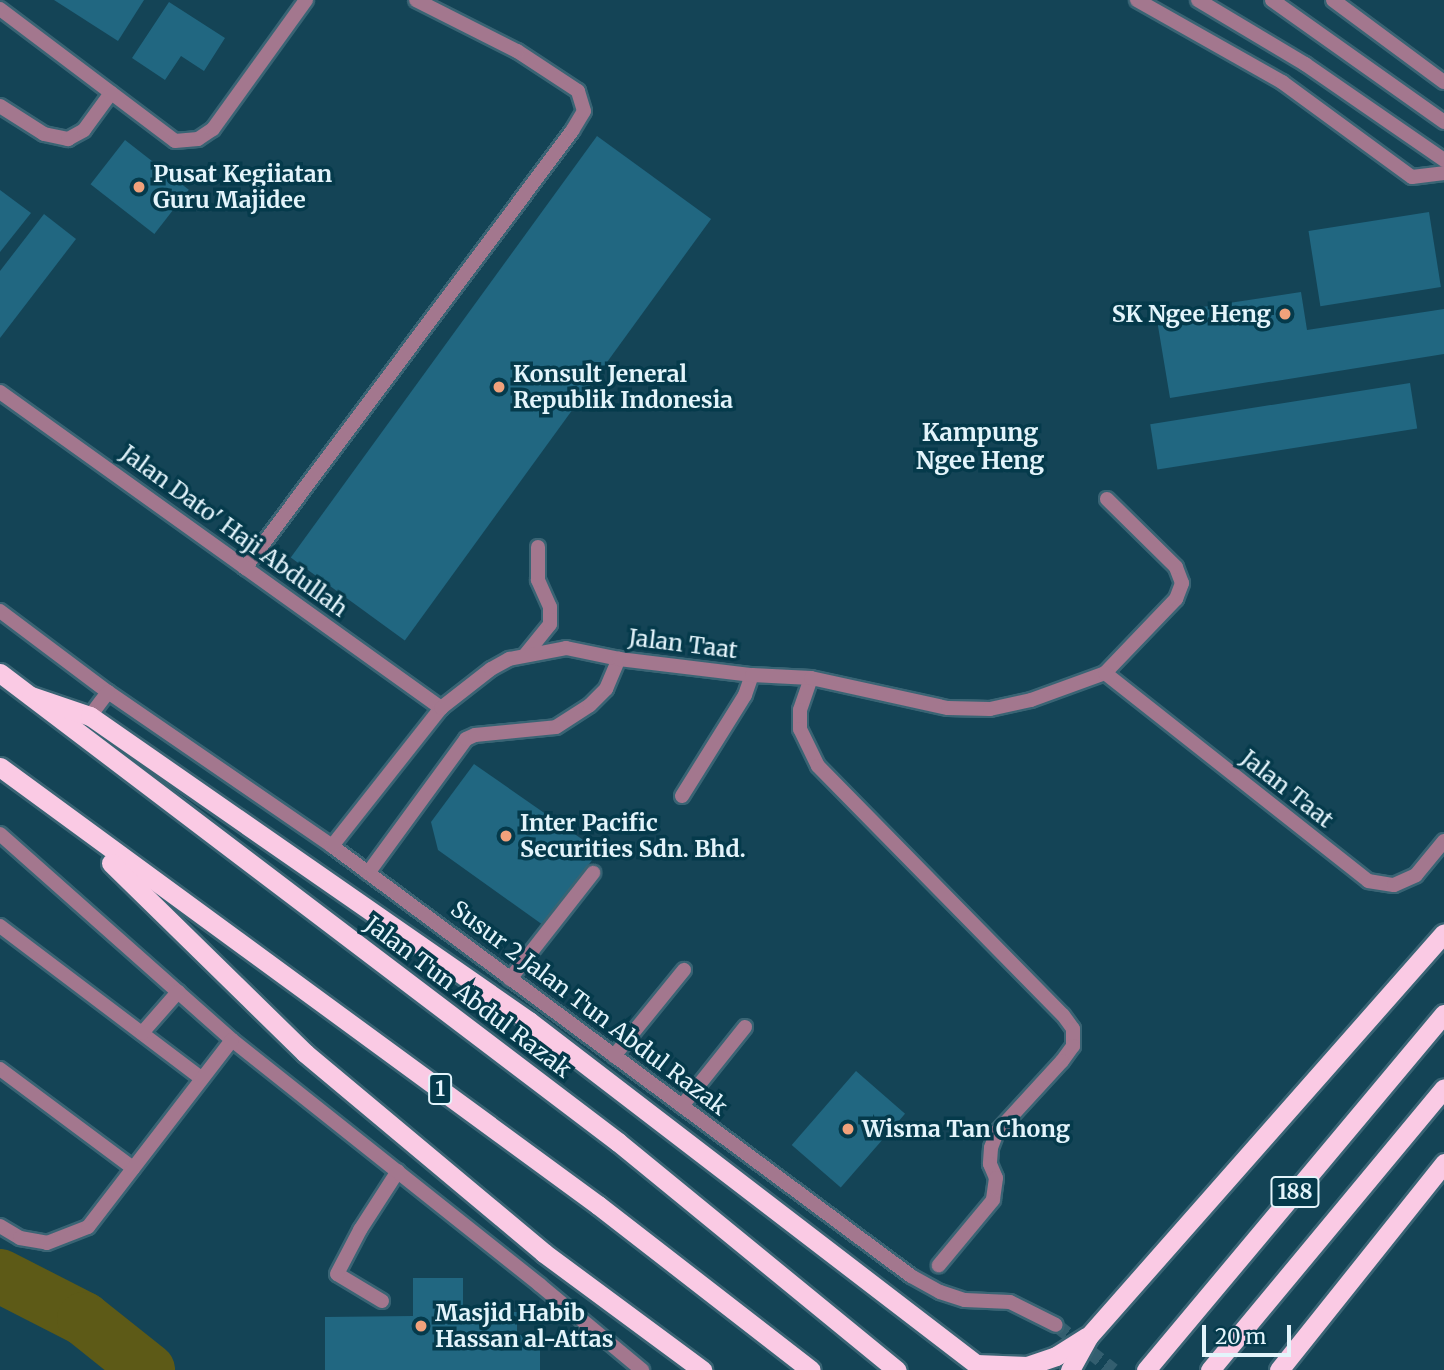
<!DOCTYPE html>
<style>
body{margin:0}
#map{position:relative;width:1444px;height:1370px;overflow:hidden;background:#144456;font-family:Merriweather,serif}
div>[style]{position:absolute}
[style*='--x']{left:calc(var(--x)*1px);top:calc(var(--y)*1px);width:calc(var(--w)*1px);rotate:calc(var(--a)*1deg)}
.river>*{height:54px;margin:-27px;padding:0 27px;transform-origin:27px;border-radius:27px;background:#5d5a17}
.building>*{inset:0;background:#216781;transform-origin:0 0}
.minor-tunnel>*{height:14px;margin-top:-7px;transform-origin:0;background:repeating-linear-gradient(90deg,#335e6f 0 14px,transparent 0 21px)}
.roads{filter:drop-shadow(2px 0 #396474) drop-shadow(-2px 0 #396474) drop-shadow(0 2px #396474) drop-shadow(0 -2px #396474)}
.service>*{height:14px;margin:-7px;padding:0 7px;transform-origin:7px;border-radius:7px;background:#a3778e}
.minor>*{height:14px;margin:-7px;padding:0 7px;transform-origin:7px;border-radius:7px;background:#a3778e}
.tertiary>*{height:14px;margin:-7px;padding:0 7px;transform-origin:7px;border-radius:7px;background:#a3778e}
.trunk>*{height:19px;margin:-9.5px;padding:0 9.5px;transform-origin:9.5px;border-radius:9.5px;background:#facae4}
.dots>*{width:19px;height:19px;translate:-50% -50%;box-sizing:border-box;border:4px solid #053a4b;border-radius:50%}
span{translate:-50% -50%;white-space:nowrap;text-align:center;line-height:1.15;-webkit-text-stroke:7px #053a4b;paint-order:stroke}
.shield-label span{padding:2px 5px;background:#053a4b;border:2px solid;border-radius:5px;-webkit-text-stroke-width:0}
.shield-label{font-size:21px;color:#e3f4fb;font-weight:700}
.poi-label{font-size:23px;color:#e3f4fb;font-weight:700}
.left{translate:0 -50%;text-align:left}
.right{translate:-100% -50%;text-align:right}
.street-label{font-size:23px;color:#e3f4fb}
.neighbourhood-label{font-size:24px;color:#e3f4fb;font-weight:700}
.scale{position:absolute;left:1202px;top:1325px;width:89px;height:32px;box-sizing:border-box;border:4px solid #e3f4fb;border-top:0;padding-left:9px;font-size:21px;line-height:24px;white-space:nowrap;color:#e3f4fb;-webkit-text-stroke:5px #053a4b;paint-order:stroke}
</style>
<div id="map">
<div class="river">
<i style="--x:0;--y:1276;--w:94;--a:27.1"></i>
<i style="--x:84;--y:1319;--w:82;--a:38.6"></i>
</div>
<div class="building">
<i style="clip-path:polygon(54px 0,144px 0,118px 41px)"></i>
<i style="clip-path:polygon(169px 2px,225px 38px,204px 71px,181px 56px,165px 80px,132px 58px)"></i>
<i style="left:597px;top:136px;width:141px;height:521px;rotate:36deg"></i>
<i style="left:125px;top:140px;width:81px;height:56px;rotate:38deg"></i>
<i style="clip-path:polygon(0 190px,31px 213px,0 252px)"></i>
<i style="left:1429px;top:212px;width:76px;height:122px;rotate:81deg"></i>
<i style="clip-path:polygon(44px 214px,76px 239px,0 338px,0 271px)"></i>
<i style="clip-path:polygon(1301px 292px,1307px 330px,1444px 309px,1444px 354px,1170px 398px,1156px 314px)"></i>
<i style="left:1410px;top:383px;width:46px;height:263px;rotate:81deg"></i>
<i style="clip-path:polygon(474px 764px,599px 851px,543px 925px,438px 850px,431px 822px)"></i>
<i style="left:856px;top:1071px;width:65px;height:98px;rotate:41deg"></i>
<i style="clip-path:polygon(413px 1278px,463px 1278px,463px 1312px,517px 1312px,517px 1335px,540px 1335px,540px 1370px,325px 1370px,325px 1317px,413px 1316px)"></i>
</div>
<div class="minor-tunnel">
<i style="--x:1056;--y:1325;--w:73;--a:38.3"></i>
</div>
<div class="roads">
<div class="service">
<i style="--x:1137;--y:0;--w:167;--a:29.5"></i>
<i style="--x:1282;--y:82;--w:161;--a:36.2"></i>
<i style="--x:1412;--y:177;--w:32;--a:-7"></i>
<i style="--x:0;--y:106;--w:52;--a:32.5"></i>
<i style="--x:44;--y:134;--w:25;--a:12"></i>
<i style="--x:68;--y:139;--w:18;--a:-29"></i>
<i style="--x:84;--y:130;--w:46;--a:-53.9"></i>
<i style="--x:245;--y:568;--w:546;--a:-53.19"></i>
<i style="--x:572;--y:131;--w:23;--a:-59"></i>
<i style="--x:584;--y:111;--w:21;--a:-107"></i>
<i style="--x:578;--y:91;--w:73;--a:-146.7"></i>
<i style="--x:517;--y:51;--w:113;--a:-153.2"></i>
<i style="--x:526;--y:654;--w:38;--a:-51"></i>
<i style="--x:550;--y:624;--w:17;--a:-90"></i>
<i style="--x:550;--y:607;--w:30;--a:-114"></i>
<i style="--x:538;--y:580;--w:33;--a:-90"></i>
<i style="--x:1105;--y:673;--w:103;--a:-46.2"></i>
<i style="--x:1176;--y:599;--w:17;--a:-69"></i>
<i style="--x:1182;--y:583;--w:17;--a:-111"></i>
<i style="--x:1176;--y:567;--w:97;--a:-135.4"></i>
<i style="--x:811;--y:678;--w:34;--a:109"></i>
<i style="--x:800;--y:710;--w:19;--a:90"></i>
<i style="--x:800;--y:729;--w:41;--a:64.1"></i>
<i style="--x:818;--y:766;--w:349;--a:45.5"></i>
<i style="--x:1063;--y:1015;--w:17;--a:54"></i>
<i style="--x:1073;--y:1029;--w:17;--a:90"></i>
<i style="--x:1073;--y:1046;--w:19;--a:126"></i>
<i style="--x:1062;--y:1061;--w:96;--a:132.5"></i>
<i style="--x:997;--y:1132;--w:17;--a:111"></i>
<i style="--x:991;--y:1148;--w:16;--a:94"></i>
<i style="--x:990;--y:1164;--w:15;--a:67"></i>
<i style="--x:996;--y:1178;--w:22;--a:98"></i>
<i style="--x:993;--y:1200;--w:85;--a:129.7"></i>
<i style="--x:682;--y:796;--w:119;--a:-58"></i>
<i style="--x:745;--y:695;--w:21;--a:-71"></i>
<i style="--x:368;--y:873;--w:166;--a:-53.8"></i>
<i style="--x:466;--y:739;--w:10;--a:-24"></i>
<i style="--x:475;--y:735;--w:81;--a:-5.6"></i>
<i style="--x:556;--y:727;--w:40;--a:-32.9"></i>
<i style="--x:590;--y:705;--w:23;--a:-45"></i>
<i style="--x:606;--y:689;--w:33;--a:-67"></i>
<i style="--x:510;--y:979;--w:135;--a:-51.9"></i>
<i style="--x:614;--y:1056;--w:111;--a:-50.9"></i>
<i style="--x:0;--y:1069;--w:166;--a:36.7"></i>
<i style="--x:682;--y:1106;--w:101;--a:-51.4"></i>
<i style="--x:382;--y:1301;--w:52;--a:-149"></i>
<i style="--x:337;--y:1274;--w:50;--a:-62.4"></i>
<i style="--x:360;--y:1230;--w:70;--a:-57.2"></i>
</div>
<div class="minor">
<i style="--x:1198;--y:0;--w:125;--a:30.9"></i>
<i style="--x:1305;--y:64;--w:169;--a:34.6"></i>
<i style="--x:1333;--y:0;--w:138;--a:36.5"></i>
<i style="--x:0;--y:9;--w:219;--a:37"></i>
<i style="--x:175;--y:141;--w:23;--a:-5"></i>
<i style="--x:198;--y:139;--w:18;--a:-34"></i>
<i style="--x:213;--y:129;--w:159;--a:-54.2"></i>
<i style="--x:0;--y:392;--w:543;--a:35.62"></i>
<i style="--x:0;--y:611;--w:135;--a:36.9"></i>
<i style="--x:108;--y:692;--w:272;--a:34.5"></i>
<i style="--x:332;--y:846;--w:721;--a:36.6"></i>
<i style="--x:911;--y:1276;--w:33;--a:29"></i>
<i style="--x:940;--y:1292;--w:26;--a:18"></i>
<i style="--x:965;--y:1300;--w:45;--a:2.5"></i>
<i style="--x:1010;--y:1302;--w:51;--a:26.6"></i>
<i style="--x:90;--y:716;--w:30;--a:-53"></i>
<i style="--x:0;--y:834;--w:310;--a:41.6"></i>
<i style="--x:232;--y:1040;--w:394;--a:38.5"></i>
<i style="--x:540;--y:1285;--w:133;--a:39.8"></i>
<i style="--x:332;--y:846;--w:176;--a:-51.7"></i>
<i style="--x:441;--y:708;--w:63;--a:-38"></i>
<i style="--x:491;--y:669;--w:21;--a:-29"></i>
<i style="--x:509;--y:659;--w:58;--a:-10.9"></i>
<i style="--x:566;--y:648;--w:54;--a:11.7"></i>
<i style="--x:619;--y:659;--w:134;--a:6.9"></i>
<i style="--x:752;--y:675;--w:59;--a:2.9"></i>
<i style="--x:811;--y:678;--w:140;--a:12.4"></i>
<i style="--x:948;--y:708;--w:42;--a:1.4"></i>
<i style="--x:990;--y:709;--w:42;--a:-12.4"></i>
<i style="--x:1031;--y:700;--w:79;--a:-20"></i>
<i style="--x:1105;--y:673;--w:335;--a:38.3"></i>
<i style="--x:1368;--y:881;--w:26;--a:9"></i>
<i style="--x:1394;--y:885;--w:24;--a:-24"></i>
<i style="--x:1416;--y:875;--w:44;--a:-50.5"></i>
<i style="--x:0;--y:926;--w:253;--a:37.1"></i>
<i style="--x:142;--y:1033;--w:55;--a:-48.7"></i>
<i style="--x:0;--y:1226;--w:23;--a:31"></i>
<i style="--x:20;--y:1238;--w:27;--a:10"></i>
<i style="--x:47;--y:1243;--w:44;--a:-21.3"></i>
<i style="--x:88;--y:1227;--w:236;--a:-52.4"></i>
</div>
<div class="tertiary">
<i style="--x:1272;--y:0;--w:211;--a:35.3"></i>
</div>
<div class="trunk">
<i style="--x:0;--y:673;--w:776;--a:37.19"></i>
<i style="--x:618;--y:1142;--w:360;--a:39.3"></i>
<i style="--x:31;--y:696;--w:62;--a:18.7"></i>
<i style="--x:90;--y:716;--w:535;--a:34.79"></i>
<i style="--x:529;--y:1021;--w:563;--a:37.5"></i>
<i style="--x:976;--y:1364;--w:7;--a:56"></i>
<i style="--x:0;--y:767;--w:741;--a:36.22"></i>
<i style="--x:598;--y:1205;--w:269;--a:37.8"></i>
<i style="--x:111;--y:863;--w:272;--a:44.4"></i>
<i style="--x:305;--y:1053;--w:312;--a:39.9"></i>
<i style="--x:544;--y:1253;--w:197;--a:36.5"></i>
<i style="--x:976;--y:1364;--w:51;--a:2.2"></i>
<i style="--x:1027;--y:1366;--w:31;--a:-19"></i>
<i style="--x:1056;--y:1356;--w:36;--a:-32"></i>
<i style="--x:1070;--y:1370;--w:38;--a:-61"></i>
<i style="--x:1088;--y:1337;--w:538;--a:-48.61"></i>
<i style="--x:1146;--y:1370;--w:464;--a:-50.1"></i>
<i style="--x:1210;--y:1370;--w:366;--a:-50.3"></i>
<i style="--x:1279;--y:1370;--w:265;--a:-51.4"></i>
</div>
</div>
<div class="dots">
<i style="left:139px;top:187px;background:#f1a17b"></i>
<i style="left:1285px;top:314px;background:#f1a17b"></i>
<i style="left:499px;top:387px;background:#f1a17b"></i>
<i style="left:506px;top:836px;background:#f1a17b"></i>
<i style="left:848px;top:1129px;background:#f1a17b"></i>
<i style="left:421px;top:1326px;background:#f1a17b"></i>
</div>
<div class="shield-label">
<span style="left:440px;top:1089px">1</span>
<span style="left:1295px;top:1192px">188</span>
</div>
<div class="poi-label">
<span class="left" style="left:153px;top:187px">Pusat Kegiiatan<br>Guru Majidee</span>
<span class="right" style="left:1271px;top:314px">SK Ngee Heng</span>
<span class="left" style="left:513px;top:387px">Konsult Jeneral<br>Republik Indonesia</span>
<span class="left" style="left:520px;top:836px">Inter Pacific<br>Securities Sdn. Bhd.</span>
<span class="left" style="left:862px;top:1129px">Wisma Tan Chong</span>
<span class="left" style="left:435px;top:1326px">Masjid Habib<br>Hassan al-Attas</span>
</div>
<div class="street-label">
<span style="left:234px;top:531px;rotate:36deg">Jalan Dato' Haji Abdullah</span>
<span style="left:683px;top:644px;rotate:7deg">Jalan Taat</span>
<span style="left:1287px;top:789px;rotate:38deg">Jalan Taat</span>
<span style="left:468px;top:997px;rotate:37deg">Jalan Tun Abdul Razak</span>
<span style="left:589px;top:1008px;rotate:37deg">Susur 2 Jalan Tun Abdul Razak</span>
</div>
<div class="neighbourhood-label">
<span style="left:980px;top:447px">Kampung<br>Ngee Heng</span>
</div>
<div class="scale">20 m</div>
</div>
